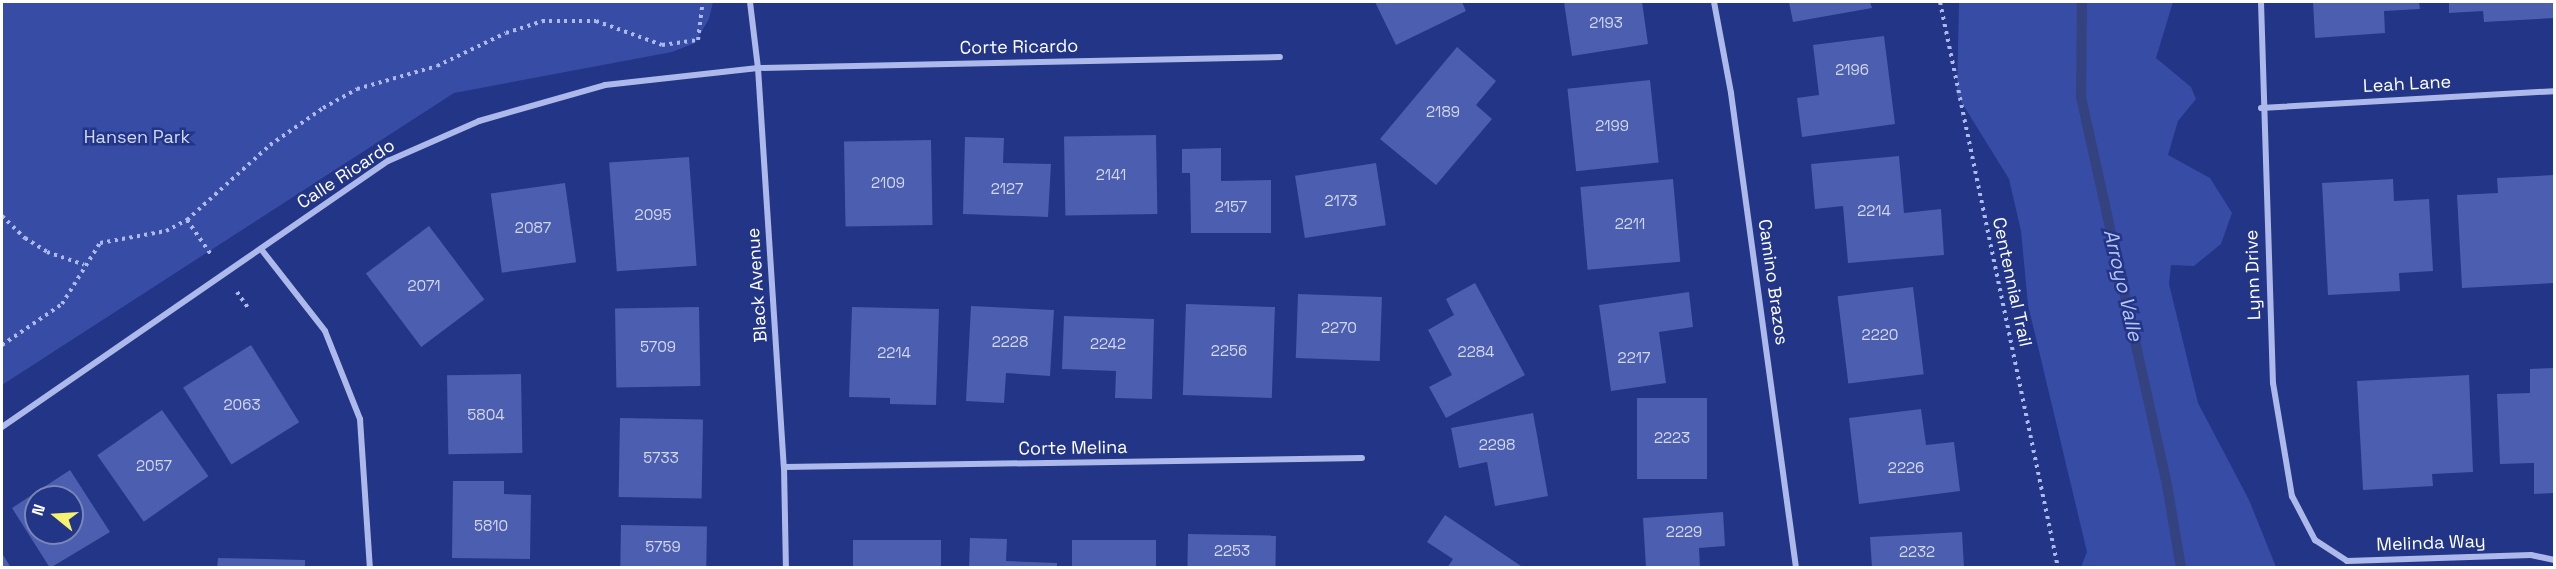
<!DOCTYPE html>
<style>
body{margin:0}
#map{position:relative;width:2556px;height:569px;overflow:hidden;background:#223587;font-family:"Space Grotesk",sans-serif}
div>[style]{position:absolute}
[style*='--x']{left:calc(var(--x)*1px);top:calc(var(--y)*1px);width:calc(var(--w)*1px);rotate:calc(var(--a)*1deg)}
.green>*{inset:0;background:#364ca5}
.stream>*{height:10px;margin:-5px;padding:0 5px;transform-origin:5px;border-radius:5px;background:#344280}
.building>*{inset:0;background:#4b5eb0;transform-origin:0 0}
.path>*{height:4px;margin-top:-2px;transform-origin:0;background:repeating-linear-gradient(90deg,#adb9ea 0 3px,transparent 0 7.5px)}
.minor>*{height:6px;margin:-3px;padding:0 3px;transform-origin:3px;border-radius:3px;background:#adb9ea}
span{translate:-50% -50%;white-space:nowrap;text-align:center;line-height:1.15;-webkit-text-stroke:5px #223587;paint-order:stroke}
.number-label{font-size:15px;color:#d2d7eb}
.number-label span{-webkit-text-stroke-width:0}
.street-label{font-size:18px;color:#fff}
.park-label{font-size:18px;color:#d1d9f7}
.water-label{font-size:20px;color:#b8c4f1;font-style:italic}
.frame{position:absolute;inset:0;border:3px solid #fff;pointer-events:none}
.north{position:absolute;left:24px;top:485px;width:60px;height:60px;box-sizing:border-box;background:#223587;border:2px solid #7a86b7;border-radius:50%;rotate:288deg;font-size:16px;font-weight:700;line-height:24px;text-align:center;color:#fff}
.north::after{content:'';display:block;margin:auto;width:21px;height:27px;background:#f6f16f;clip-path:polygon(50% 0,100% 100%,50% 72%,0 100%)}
</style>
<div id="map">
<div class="green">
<i style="clip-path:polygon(2px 2px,713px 2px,709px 19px,695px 43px,672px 52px,454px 93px,2px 385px)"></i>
<i style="clip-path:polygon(1959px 2px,2173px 2px,2156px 58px,2191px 87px,2196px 99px,2178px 121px,2168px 155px,2210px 178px,2232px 213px,2221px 244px,2194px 266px,2171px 265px,2169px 284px,2198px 403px,2249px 500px,2276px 567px,2081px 567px,2087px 552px,2028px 305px,2021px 231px,2009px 179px,1957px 95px)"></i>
</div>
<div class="stream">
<i style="--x:2082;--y:2;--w:95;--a:90.6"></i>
<i style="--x:2081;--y:97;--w:397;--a:77.5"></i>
<i style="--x:2167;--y:485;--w:84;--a:80.4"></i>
</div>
<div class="building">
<i style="clip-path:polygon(1375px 2px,1462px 2px,1466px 11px,1396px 45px)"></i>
<i style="clip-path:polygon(1564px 2px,1642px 2px,1648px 44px,1572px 56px)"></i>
<i style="clip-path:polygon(1789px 2px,1870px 2px,1872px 8px,1793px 22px)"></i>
<i style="clip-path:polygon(2313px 2px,2419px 2px,2420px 9px,2384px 11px,2385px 33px,2315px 38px)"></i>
<i style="clip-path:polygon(2449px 2px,2554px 2px,2554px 18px,2484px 22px,2483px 11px,2449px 13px)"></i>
<i style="clip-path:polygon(1884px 36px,1895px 124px,1802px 137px,1797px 98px,1819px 95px,1813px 45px)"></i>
<i style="clip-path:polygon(1457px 47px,1496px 81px,1476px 105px,1492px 119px,1436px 185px,1380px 139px)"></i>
<i style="left:1650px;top:80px;width:83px;height:83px;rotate:84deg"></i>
<i style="left:1156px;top:135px;width:79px;height:92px;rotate:89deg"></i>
<i style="clip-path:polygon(965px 137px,1004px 138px,1003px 163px,1051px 164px,1048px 217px,963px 214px)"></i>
<i style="left:931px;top:140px;width:85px;height:87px;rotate:89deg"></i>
<i style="clip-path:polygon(1221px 148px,1221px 181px,1271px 180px,1271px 233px,1191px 233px,1190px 173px,1182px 173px,1182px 149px)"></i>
<i style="clip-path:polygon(1899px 156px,1904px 213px,1941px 209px,1944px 255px,1848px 263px,1843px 206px,1815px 209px,1811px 164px)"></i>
<i style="left:689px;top:157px;width:109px;height:80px;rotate:86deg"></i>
<i style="left:1376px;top:163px;width:63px;height:82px;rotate:81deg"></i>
<i style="clip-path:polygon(2554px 175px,2554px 283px,2462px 288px,2457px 195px,2498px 193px,2497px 178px)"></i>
<i style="left:1673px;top:179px;width:83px;height:93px;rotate:85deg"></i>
<i style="clip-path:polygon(2393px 179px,2394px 201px,2429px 199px,2433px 271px,2399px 273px,2400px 291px,2328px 295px,2322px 183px)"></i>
<i style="left:565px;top:183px;width:80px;height:75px;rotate:82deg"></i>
<i style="left:429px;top:226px;width:92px;height:79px;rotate:53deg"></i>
<i style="clip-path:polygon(1475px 283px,1525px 375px,1446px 418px,1429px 387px,1452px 375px,1428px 330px,1454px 315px,1446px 299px)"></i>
<i style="left:1913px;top:287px;width:88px;height:76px;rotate:83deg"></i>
<i style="clip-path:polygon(1689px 292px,1693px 327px,1659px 332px,1666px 383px,1611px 391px,1599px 305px)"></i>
<i style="left:1298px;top:294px;width:84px;height:64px;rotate:2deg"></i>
<i style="left:1186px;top:304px;width:89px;height:91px;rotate:2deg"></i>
<i style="clip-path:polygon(971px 306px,1054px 310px,1050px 376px,1006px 373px,1004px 403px,966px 401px)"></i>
<i style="left:699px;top:307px;width:79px;height:84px;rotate:89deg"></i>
<i style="clip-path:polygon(852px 307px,939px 309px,936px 405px,890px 404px,890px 398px,849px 397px)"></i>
<i style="clip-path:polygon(1064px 316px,1154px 319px,1152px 399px,1115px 398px,1116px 371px,1062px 369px)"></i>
<i style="left:251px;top:345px;width:91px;height:80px;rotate:58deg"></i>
<i style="clip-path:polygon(2554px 368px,2554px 493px,2534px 494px,2534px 463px,2500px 464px,2497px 394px,2530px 393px,2530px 369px)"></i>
<i style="left:521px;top:374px;width:79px;height:74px;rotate:89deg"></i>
<i style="clip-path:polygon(2469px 375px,2473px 472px,2432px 474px,2433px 486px,2363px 490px,2357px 381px)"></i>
<i style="left:1637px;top:398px;width:70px;height:81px"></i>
<i style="clip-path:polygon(1921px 409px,1926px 445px,1954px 442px,1960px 491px,1859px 504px,1849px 418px)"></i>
<i style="left:162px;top:410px;width:81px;height:79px;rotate:55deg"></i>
<i style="clip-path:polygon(1533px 413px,1548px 496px,1495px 506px,1487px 462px,1459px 468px,1451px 428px)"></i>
<i style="left:620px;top:418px;width:83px;height:79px;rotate:1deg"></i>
<i style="clip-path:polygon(evenodd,70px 470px,110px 532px,50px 568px,12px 508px,70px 470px,36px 497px,72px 497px,72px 533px,36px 533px,36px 497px)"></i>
<i style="clip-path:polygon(453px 481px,504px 481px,504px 494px,531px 495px,530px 559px,452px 558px)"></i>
<i style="clip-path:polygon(1723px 512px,1725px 546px,1699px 548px,1700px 568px,1646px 568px,1643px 518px)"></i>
<i style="clip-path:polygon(1445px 515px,1524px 568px,1447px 568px,1453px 559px,1427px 542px)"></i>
<i style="left:621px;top:525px;width:86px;height:43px;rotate:1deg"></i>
<i style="clip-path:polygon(1962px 532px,1964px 568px,1872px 568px,1870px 537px)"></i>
<i style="left:1188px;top:534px;width:88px;height:34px;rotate:1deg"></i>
<i style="clip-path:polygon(970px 538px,1007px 539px,1006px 561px,1057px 563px,1057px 568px,969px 568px)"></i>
<i style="left:853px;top:540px;width:88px;height:28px"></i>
<i style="left:1072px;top:540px;width:84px;height:28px"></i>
<i style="clip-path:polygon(2px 553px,11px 568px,2px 568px)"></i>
<i style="clip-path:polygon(218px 558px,305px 560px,305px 568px,217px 568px)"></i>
</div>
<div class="path">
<i style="--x:1940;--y:2;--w:578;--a:78.22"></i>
<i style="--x:2;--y:216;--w:32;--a:44"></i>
<i style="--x:25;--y:238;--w:26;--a:32"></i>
<i style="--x:47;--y:252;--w:39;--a:19"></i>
<i style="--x:187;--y:220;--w:44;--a:55.2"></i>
<i style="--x:237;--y:292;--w:19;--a:55"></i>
<i style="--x:2;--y:345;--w:73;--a:-34.3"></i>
<i style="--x:62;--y:304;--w:72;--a:-58.1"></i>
<i style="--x:100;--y:243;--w:67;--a:-10.3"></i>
<i style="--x:166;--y:231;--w:24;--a:-28"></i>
<i style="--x:187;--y:220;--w:112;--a:-42.1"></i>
<i style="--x:270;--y:145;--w:65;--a:-34.9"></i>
<i style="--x:323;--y:108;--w:39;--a:-29"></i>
<i style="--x:357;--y:89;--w:83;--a:-16"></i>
<i style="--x:437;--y:66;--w:76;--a:-25.6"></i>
<i style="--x:506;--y:33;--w:38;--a:-18"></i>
<i style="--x:542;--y:21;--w:54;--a:0"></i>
<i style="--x:596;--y:21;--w:70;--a:20"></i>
<i style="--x:662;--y:45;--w:36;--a:-8"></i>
<i style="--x:698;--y:40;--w:38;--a:-83"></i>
</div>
<div class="minor">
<i style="--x:750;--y:2;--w:66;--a:83.1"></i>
<i style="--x:758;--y:68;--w:400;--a:86.3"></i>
<i style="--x:784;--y:467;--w:101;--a:88.9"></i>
<i style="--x:1714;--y:2;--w:93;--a:79.4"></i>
<i style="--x:1731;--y:93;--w:479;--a:82.2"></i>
<i style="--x:2261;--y:2;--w:381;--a:88.2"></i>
<i style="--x:2273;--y:383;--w:115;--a:80.5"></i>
<i style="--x:2292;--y:496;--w:50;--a:62.4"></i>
<i style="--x:2315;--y:540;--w:38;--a:33"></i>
<i style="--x:2347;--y:561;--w:184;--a:-1.9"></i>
<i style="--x:2531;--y:555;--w:24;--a:12"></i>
<i style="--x:2261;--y:108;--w:293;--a:-3.3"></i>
<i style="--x:261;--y:249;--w:104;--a:52"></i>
<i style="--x:325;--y:331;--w:95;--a:68.3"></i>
<i style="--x:360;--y:419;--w:149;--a:86.2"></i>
<i style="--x:2;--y:427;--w:469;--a:-34.6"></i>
<i style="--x:388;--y:161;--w:99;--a:-23.7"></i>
<i style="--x:479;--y:121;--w:131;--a:-15.9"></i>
<i style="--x:605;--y:85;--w:154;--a:-6.3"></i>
<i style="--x:758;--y:68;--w:522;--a:-1.21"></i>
<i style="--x:784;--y:467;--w:578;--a:-0.89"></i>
</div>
<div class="number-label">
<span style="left:1606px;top:23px">2193</span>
<span style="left:1852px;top:70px">2196</span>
<span style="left:1443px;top:112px">2189</span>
<span style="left:1612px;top:126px">2199</span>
<span style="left:1111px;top:175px">2141</span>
<span style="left:888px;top:183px">2109</span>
<span style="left:1007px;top:189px">2127</span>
<span style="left:1341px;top:201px">2173</span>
<span style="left:1231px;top:207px">2157</span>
<span style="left:1874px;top:211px">2214</span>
<span style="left:653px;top:215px">2095</span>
<span style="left:1630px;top:224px">2211</span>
<span style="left:533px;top:228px">2087</span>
<span style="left:424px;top:286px">2071</span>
<span style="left:1339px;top:328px">2270</span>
<span style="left:1880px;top:335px">2220</span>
<span style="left:1010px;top:342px">2228</span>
<span style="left:1108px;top:344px">2242</span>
<span style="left:658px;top:347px">5709</span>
<span style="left:1229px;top:351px">2256</span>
<span style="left:1476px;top:352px">2284</span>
<span style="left:894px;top:353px">2214</span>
<span style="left:1634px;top:358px">2217</span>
<span style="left:242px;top:405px">2063</span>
<span style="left:486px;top:415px">5804</span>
<span style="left:1672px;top:438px">2223</span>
<span style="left:1497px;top:445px">2298</span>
<span style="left:661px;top:458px">5733</span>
<span style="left:154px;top:466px">2057</span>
<span style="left:1906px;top:468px">2226</span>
<span style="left:491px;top:526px">5810</span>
<span style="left:1684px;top:532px">2229</span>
<span style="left:663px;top:547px">5759</span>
<span style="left:1232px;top:551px">2253</span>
<span style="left:1917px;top:552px">2232</span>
</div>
<div class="street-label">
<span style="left:1019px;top:47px;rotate:-1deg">Corte Ricardo</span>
<span style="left:2407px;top:84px;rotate:-3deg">Leah Lane</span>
<span style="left:346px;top:174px;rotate:-33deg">Calle Ricardo</span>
<span style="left:2253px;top:275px;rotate:-92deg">Lynn Drive</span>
<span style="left:1773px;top:282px;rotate:82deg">Camino Brazos</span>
<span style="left:2012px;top:282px;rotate:78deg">Centennial Trail</span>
<span style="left:757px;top:285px;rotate:-94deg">Black Avenue</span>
<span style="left:1073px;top:448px;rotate:-1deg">Corte Melina</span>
<span style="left:2431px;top:543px;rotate:-2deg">Melinda Way</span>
</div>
<div class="park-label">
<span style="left:137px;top:137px">Hansen Park</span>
</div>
<div class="water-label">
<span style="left:2123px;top:285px;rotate:77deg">Arroyo Valle</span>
</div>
<div class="frame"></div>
<div class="north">N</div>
</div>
